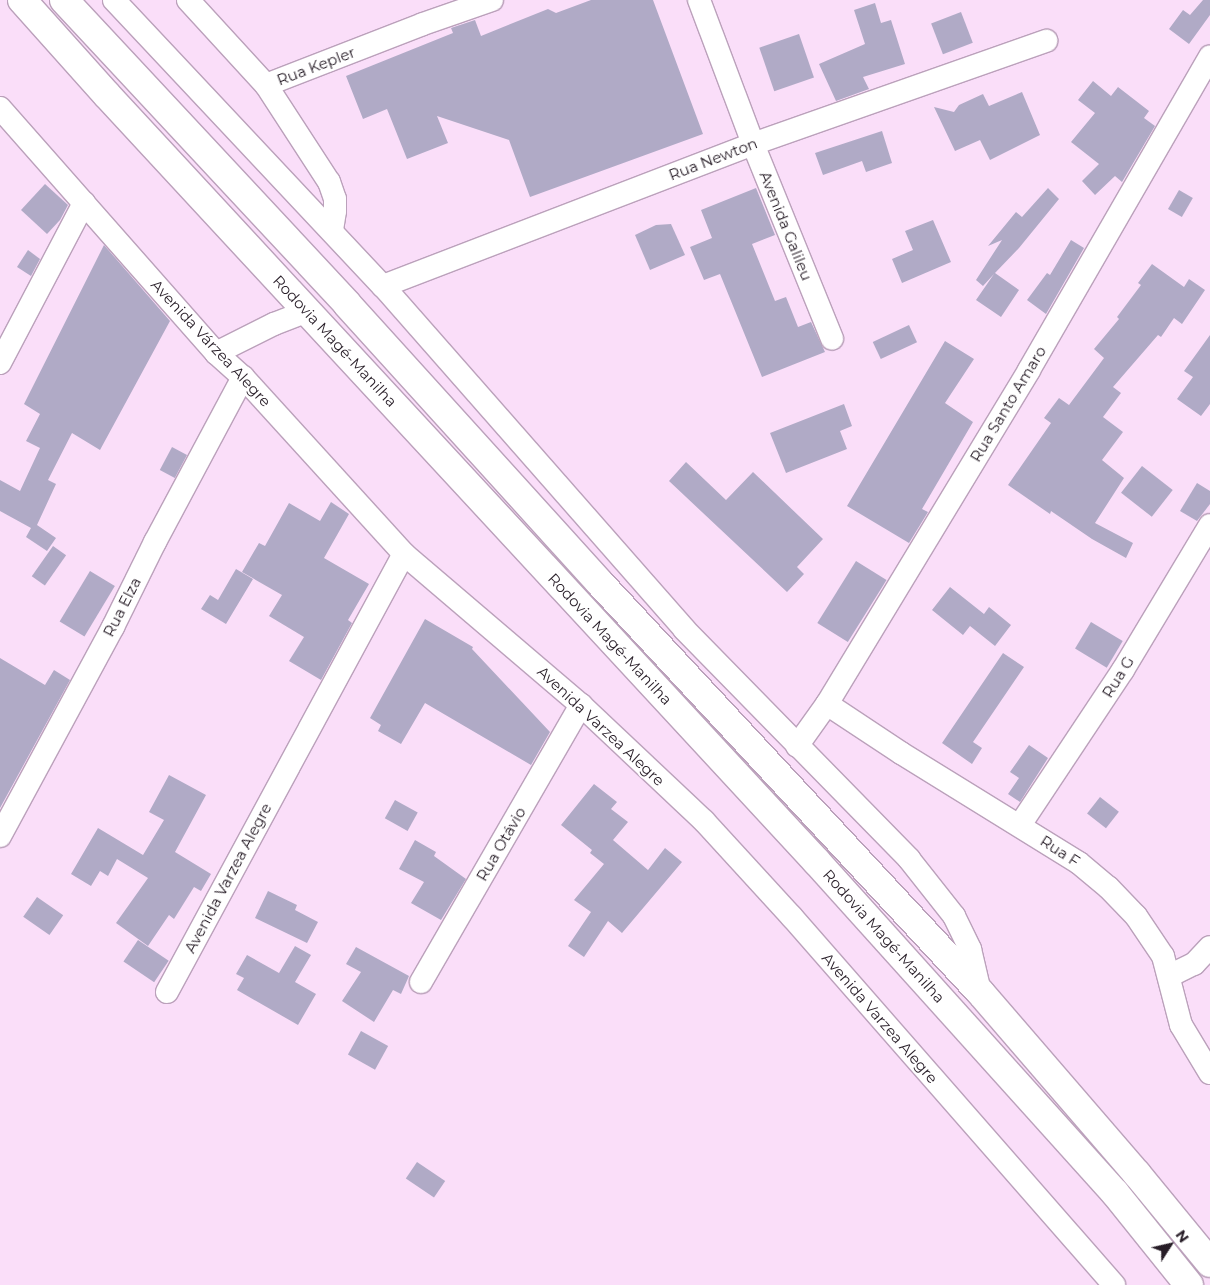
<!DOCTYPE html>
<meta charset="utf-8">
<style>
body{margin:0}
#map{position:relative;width:1210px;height:1285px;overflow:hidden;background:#fadef9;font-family:Montserrat,sans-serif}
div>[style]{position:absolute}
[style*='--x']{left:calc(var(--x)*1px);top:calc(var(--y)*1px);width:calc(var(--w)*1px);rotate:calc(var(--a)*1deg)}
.building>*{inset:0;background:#b0aac6;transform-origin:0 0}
.roads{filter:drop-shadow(1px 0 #bba1bb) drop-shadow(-1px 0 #bba1bb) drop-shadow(0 1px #bba1bb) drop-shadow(0 -1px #bba1bb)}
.street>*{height:22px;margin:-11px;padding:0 11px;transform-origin:11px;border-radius:11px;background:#fff}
.highway>*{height:28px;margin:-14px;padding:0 14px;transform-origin:14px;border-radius:14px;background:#fff}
span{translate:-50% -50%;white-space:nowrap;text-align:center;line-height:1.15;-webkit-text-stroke:4px #fff;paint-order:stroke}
.street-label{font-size:15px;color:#271d27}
.north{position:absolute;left:1145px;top:1220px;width:50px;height:50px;-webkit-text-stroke:4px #fff;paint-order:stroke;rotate:55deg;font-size:14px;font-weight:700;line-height:20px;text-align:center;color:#271d27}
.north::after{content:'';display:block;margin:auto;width:18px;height:22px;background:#271d27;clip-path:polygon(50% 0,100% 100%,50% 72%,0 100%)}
</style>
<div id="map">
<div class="building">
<i style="clip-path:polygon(591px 0,653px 0,703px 134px,530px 197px,509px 140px,437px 116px,448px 143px,407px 159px,387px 109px,363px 119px,346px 76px,453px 33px,451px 28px,475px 20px,481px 36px,548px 9px,556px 13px)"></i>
<i style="clip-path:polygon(1203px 0,1210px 0,1210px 15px,1189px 44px,1169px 29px,1183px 10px,1190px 15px)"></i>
<i style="clip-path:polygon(875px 3px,881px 23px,891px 20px,905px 64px,863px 77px,869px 89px,836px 101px,819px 64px,865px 44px,854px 10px)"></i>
<i style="left:961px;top:12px;width:33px;height:32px;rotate:69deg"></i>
<i style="left:799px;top:34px;width:46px;height:42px;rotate:71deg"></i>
<i style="clip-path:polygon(1093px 81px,1111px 96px,1118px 87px,1149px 111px,1144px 118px,1155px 126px,1122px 182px,1115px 176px,1095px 195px,1082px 181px,1099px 164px,1071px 142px,1095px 113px,1078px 100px)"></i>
<i style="clip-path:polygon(1022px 92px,1040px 135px,990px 160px,980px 140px,955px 151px,934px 107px,954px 112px,959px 105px,983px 94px,989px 106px)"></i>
<i style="clip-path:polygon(882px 131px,892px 163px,866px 172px,862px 161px,823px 175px,815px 153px)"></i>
<i style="clip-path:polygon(45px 184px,68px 205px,60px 220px,47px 234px,21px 210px)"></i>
<i style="clip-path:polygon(756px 188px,775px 235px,752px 244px,775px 301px,786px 297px,798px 327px,811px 322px,825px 352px,762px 377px,720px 274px,704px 280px,690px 247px,712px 238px,701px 210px)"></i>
<i style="clip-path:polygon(1048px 188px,1059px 199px,1019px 248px,995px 273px,1019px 290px,1001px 317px,976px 300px,994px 274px,983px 286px,976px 280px,1002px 240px,988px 246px,1016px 212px,1022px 217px)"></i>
<i style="left:1179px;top:190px;width:16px;height:22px;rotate:30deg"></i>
<i style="clip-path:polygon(933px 220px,951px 262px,902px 283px,892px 259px,913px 250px,905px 231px)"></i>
<i style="clip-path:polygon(671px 224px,685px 255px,650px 270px,635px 235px,656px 225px)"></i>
<i style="clip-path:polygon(1071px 240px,1084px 248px,1046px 314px,1027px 300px,1047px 273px,1050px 275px)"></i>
<i style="clip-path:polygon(104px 245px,170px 321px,100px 450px,72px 433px,48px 480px,56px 484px,37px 525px,56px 538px,47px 551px,26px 537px,31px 528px,0 511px,0 480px,20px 491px,40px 448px,26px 441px,40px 414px,24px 404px)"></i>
<i style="clip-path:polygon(28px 250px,40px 259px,31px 276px,17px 267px)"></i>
<i style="clip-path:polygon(1152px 264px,1184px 287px,1189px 279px,1205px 290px,1182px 324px,1174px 318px,1161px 337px,1158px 335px,1113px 387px,1121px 393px,1103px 417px,1123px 432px,1102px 460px,1124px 478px,1095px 523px,1133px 543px,1126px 558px,1092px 539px,1051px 511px,1050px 514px,1008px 485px,1051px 423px,1044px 418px,1059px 398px,1069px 405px,1104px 358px,1094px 349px,1119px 319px,1117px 317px,1141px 285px,1138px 283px)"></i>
<i style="left:909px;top:325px;width:19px;height:40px;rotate:65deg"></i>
<i style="clip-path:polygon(1210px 335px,1210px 404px,1201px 416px,1177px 399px,1193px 377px,1184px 371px)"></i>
<i style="clip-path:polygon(945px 341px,974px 359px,945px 403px,973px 422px,922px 509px,928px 512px,909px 543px,847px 506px)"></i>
<i style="clip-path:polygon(844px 404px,852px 426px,840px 431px,847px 449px,786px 473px,770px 433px)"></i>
<i style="left:172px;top:447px;width:17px;height:26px;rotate:28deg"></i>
<i style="clip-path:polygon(686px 462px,726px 500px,753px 472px,823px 539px,797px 567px,804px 574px,787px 592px,669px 481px)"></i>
<i style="left:1142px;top:466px;width:39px;height:34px;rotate:38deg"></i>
<i style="clip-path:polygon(1197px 483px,1210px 491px,1210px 504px,1197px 521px,1180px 511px)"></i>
<i style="clip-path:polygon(331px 502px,349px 514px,324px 558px,369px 584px,348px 620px,352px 623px,321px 680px,289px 661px,304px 637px,269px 616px,282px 595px,242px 572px,259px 543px,265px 546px,289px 503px,320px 521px)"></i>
<i style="left:53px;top:546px;width:16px;height:37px;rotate:35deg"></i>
<i style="left:856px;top:561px;width:36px;height:73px;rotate:32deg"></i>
<i style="clip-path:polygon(236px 569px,253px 579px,226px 624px,201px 609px,210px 595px,218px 600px)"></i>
<i style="left:90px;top:571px;width:29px;height:59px;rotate:31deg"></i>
<i style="clip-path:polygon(950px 587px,984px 614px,989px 607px,1011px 625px,995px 646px,970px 626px,963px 635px,932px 610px)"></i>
<i style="clip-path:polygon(425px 619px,473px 647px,472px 649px,550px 732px,531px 765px,425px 703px,401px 744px,378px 731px,381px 725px,370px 718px)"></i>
<i style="left:1091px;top:622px;width:37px;height:31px;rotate:31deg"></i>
<i style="clip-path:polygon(1003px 653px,1024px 667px,973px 742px,982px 748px,972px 764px,942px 743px)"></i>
<i style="clip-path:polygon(0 658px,45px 685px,54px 670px,70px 680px,0 808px)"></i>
<i style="clip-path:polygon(1029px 745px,1048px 758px,1020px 802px,1008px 794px,1019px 778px,1010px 772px)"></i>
<i style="clip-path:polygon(169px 775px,206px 795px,175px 852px,211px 874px,201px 891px,194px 887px,174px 919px,169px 915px,148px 946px,116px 923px,148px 878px,117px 859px,108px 876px,100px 871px,91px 886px,71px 874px,98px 828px,143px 855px,164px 820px,149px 812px)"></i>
<i style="clip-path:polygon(594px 784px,617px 802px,611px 809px,628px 822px,613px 840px,648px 870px,665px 848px,682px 862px,622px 933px,608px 921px,584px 957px,568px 946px,591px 912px,574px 900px,604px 864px,590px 853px,592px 850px,561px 825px)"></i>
<i style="left:1100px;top:797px;width:24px;height:21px;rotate:38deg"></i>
<i style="left:395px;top:800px;width:26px;height:21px;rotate:29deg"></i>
<i style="clip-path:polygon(415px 840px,436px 852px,434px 856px,466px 879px,441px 920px,411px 903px,424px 882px,399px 869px)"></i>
<i style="clip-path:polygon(268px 891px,297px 905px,295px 910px,318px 922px,307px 943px,255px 918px)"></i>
<i style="left:37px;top:897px;width:32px;height:24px;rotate:35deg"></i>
<i style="left:138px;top:940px;width:37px;height:26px;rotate:34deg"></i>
<i style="clip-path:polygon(295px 946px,311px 955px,295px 982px,316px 994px,298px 1025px,237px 990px,244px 978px,236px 974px,247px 955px,279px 973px)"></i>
<i style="clip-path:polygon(356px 947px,409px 976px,401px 994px,393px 990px,374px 1022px,342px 1001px,361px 972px,346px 964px)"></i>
<i style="left:361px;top:1031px;width:31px;height:27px;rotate:29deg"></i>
<i style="left:417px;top:1162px;width:34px;height:20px;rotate:34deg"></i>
</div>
<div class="roads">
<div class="street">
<i style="--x:114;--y:0;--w:393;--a:46.8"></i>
<i style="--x:383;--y:286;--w:456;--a:48.7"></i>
<i style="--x:684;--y:629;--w:322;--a:45.6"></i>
<i style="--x:909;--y:859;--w:73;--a:51.7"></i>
<i style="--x:954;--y:916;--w:37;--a:64"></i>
<i style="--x:970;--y:949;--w:44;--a:76.9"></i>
<i style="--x:188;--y:0;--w:115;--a:47.5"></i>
<i style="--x:699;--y:0;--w:154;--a:69.4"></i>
<i style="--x:753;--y:144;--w:210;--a:67.9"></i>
<i style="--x:0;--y:108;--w:327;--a:48.6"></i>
<i style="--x:216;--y:353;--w:36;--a:42"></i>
<i style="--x:243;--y:377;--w:239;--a:47.7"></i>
<i style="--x:404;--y:554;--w:233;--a:40.5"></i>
<i style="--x:581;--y:705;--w:169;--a:43.3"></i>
<i style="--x:704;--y:821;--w:130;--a:47.5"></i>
<i style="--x:792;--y:917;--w:489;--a:48.8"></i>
<i style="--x:332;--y:230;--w:19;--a:-81"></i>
<i style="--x:335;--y:211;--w:12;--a:-90"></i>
<i style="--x:335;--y:199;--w:18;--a:-109"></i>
<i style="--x:329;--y:182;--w:116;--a:-123"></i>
<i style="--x:266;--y:85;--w:168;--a:-21.2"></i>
<i style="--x:423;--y:24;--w:73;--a:-19.2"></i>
<i style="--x:383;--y:286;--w:396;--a:-21"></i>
<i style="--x:753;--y:144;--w:311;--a:-19.4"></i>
<i style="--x:216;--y:353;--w:65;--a:-26.6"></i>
<i style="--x:274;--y:324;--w:36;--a:-21"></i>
<i style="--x:0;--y:363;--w:181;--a:-62.3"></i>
<i style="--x:827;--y:704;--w:89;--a:33.5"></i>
<i style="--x:901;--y:753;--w:209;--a:31.7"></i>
<i style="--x:1079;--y:863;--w:38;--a:40"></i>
<i style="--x:1108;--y:887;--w:40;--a:46"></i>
<i style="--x:1136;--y:916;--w:48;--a:56"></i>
<i style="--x:1163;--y:956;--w:71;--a:75.4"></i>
<i style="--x:1181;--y:1025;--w:56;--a:58.9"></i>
<i style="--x:797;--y:746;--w:52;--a:-54.5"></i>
<i style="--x:827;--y:704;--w:390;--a:-58.8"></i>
<i style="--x:1029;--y:370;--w:362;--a:-60"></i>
<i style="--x:1020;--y:825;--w:186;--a:-56.4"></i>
<i style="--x:1123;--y:670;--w:169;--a:-59"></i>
<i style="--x:0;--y:836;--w:238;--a:-61.6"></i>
<i style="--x:113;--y:627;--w:95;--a:-63.7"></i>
<i style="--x:155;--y:542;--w:187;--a:-61.9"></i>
<i style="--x:1169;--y:976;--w:28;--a:-26"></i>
<i style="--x:1194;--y:964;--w:23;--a:-47"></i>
<i style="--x:421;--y:982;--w:320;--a:-60"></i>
<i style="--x:167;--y:992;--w:498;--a:-61.6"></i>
</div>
<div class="highway">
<i style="--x:22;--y:0;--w:127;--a:48.2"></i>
<i style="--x:107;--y:95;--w:1045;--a:47.21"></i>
<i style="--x:817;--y:862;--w:445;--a:48"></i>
<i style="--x:1115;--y:1193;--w:118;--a:51.2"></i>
<i style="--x:64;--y:0;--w:415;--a:47"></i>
<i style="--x:347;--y:304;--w:375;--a:47.8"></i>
<i style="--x:599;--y:582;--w:560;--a:47.1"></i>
<i style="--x:980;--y:992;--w:240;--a:49.2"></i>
<i style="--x:1137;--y:1174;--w:115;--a:50.6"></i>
</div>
</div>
<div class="street-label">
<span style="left:316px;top:66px;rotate:-21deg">Rua Kepler</span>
<span style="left:713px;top:159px;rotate:-21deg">Rua Newton</span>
<span style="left:786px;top:226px;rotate:68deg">Avenida Galileu</span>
<span style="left:335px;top:341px;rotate:47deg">Rodovia Magé-Manilha</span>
<span style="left:211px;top:343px;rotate:47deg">Avenida Várzea Alegre</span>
<span style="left:1008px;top:404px;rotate:-59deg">Rua Santo Amaro</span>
<span style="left:122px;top:607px;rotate:-63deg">Rua Elza</span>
<span style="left:610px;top:639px;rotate:47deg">Rodovia Magé-Manilha</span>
<span style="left:1118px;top:677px;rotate:-58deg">Rua G</span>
<span style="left:601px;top:726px;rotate:43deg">Avenida Varzea Alegre</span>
<span style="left:501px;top:844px;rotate:-60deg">Rua Otávio</span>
<span style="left:1060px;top:851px;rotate:33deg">Rua F</span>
<span style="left:228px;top:878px;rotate:-62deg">Avenida Varzea Alegre</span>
<span style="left:884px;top:936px;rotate:48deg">Rodovia Magé-Manilha</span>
<span style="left:880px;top:1018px;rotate:49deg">Avenida Varzea Alegre</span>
</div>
<div class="north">N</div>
</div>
